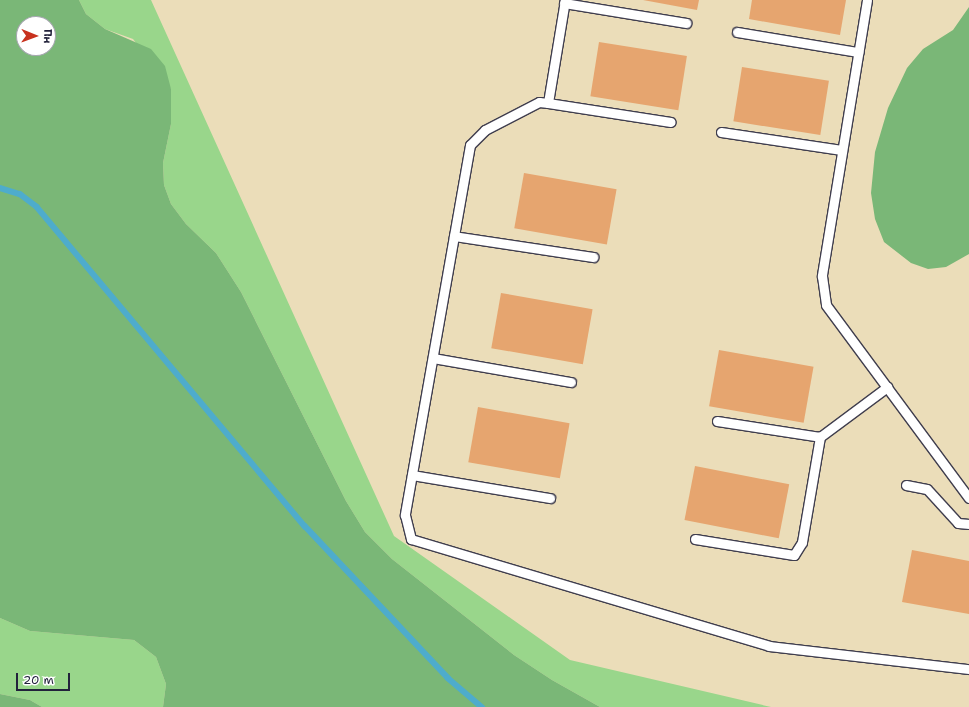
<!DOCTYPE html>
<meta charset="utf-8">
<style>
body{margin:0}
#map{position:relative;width:969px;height:707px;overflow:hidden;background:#ebddb9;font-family:"Shantell Sans",sans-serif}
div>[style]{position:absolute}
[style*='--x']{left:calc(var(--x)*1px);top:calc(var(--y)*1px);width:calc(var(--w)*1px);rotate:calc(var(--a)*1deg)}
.green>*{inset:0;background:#99d68b}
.forest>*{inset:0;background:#7ab777}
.stream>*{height:5.5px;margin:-2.75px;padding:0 2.75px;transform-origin:2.75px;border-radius:2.75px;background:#4eaccc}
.building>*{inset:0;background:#e6a56f;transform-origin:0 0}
.roads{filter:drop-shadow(1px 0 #403e4e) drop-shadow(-1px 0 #403e4e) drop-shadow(0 1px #403e4e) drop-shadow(0 -1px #403e4e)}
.lane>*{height:9px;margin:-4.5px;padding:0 4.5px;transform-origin:4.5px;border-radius:4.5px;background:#fff}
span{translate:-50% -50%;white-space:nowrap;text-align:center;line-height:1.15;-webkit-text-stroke:4px #fff;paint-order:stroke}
.north{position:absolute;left:16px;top:16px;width:40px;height:40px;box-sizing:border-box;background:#fff;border:1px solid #a7a7b1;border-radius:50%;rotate:91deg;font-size:11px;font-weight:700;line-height:16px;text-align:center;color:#22223b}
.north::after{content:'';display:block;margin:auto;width:14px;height:18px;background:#c8321e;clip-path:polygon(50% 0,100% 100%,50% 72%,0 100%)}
.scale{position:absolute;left:16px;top:673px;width:54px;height:18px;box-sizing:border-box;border:2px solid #22223b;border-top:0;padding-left:5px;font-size:12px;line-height:14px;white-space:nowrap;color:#22223b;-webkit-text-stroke:3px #fff;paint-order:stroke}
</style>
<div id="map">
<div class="green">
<i style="clip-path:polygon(79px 0,151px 0,394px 536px,570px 660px,771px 707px,600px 707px,552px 680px,514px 655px,392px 559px,365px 532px,346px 501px,241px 292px,216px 253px,186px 224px,171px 204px,164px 185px,163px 163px,171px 124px,171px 89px,133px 39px,105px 29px,86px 14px)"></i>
<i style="clip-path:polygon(0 618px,30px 631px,134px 640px,156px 657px,166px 684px,163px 707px,42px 707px,30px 700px,0 694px)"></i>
</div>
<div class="forest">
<i style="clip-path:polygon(evenodd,0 0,79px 0,86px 14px,105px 29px,151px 49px,165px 66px,171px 89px,171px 124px,163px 163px,164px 185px,171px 204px,186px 224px,216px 253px,241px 292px,346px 501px,365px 532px,392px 559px,514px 655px,552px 680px,600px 707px,163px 707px,166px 684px,156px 657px,134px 640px,30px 631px,0 618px,0 0,24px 24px,48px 24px,48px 48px,24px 48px,24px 24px)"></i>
<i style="clip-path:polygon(969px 7px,969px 254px,946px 267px,928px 269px,911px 263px,884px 242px,875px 219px,871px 193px,875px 152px,888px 108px,907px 68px,923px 49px,953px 30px)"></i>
<i style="clip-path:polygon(0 694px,30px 700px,42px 707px,0 707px)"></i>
</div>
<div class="stream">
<i style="--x:0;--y:188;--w:21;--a:17"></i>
<i style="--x:20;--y:194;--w:21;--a:37"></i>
<i style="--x:37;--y:207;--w:417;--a:50"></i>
<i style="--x:305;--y:526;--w:209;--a:46.7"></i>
<i style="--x:448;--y:678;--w:45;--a:40.5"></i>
</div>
<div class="building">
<i style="clip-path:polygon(643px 0,699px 0,697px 10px)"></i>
<i style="clip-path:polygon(752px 0,846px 0,840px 35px,749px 19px)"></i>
<i style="left:599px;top:42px;width:89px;height:55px;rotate:9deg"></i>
<i style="left:742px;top:67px;width:88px;height:55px;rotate:9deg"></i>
<i style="left:524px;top:173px;width:94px;height:56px;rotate:10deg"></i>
<i style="left:501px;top:293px;width:93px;height:56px;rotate:10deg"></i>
<i style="left:719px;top:350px;width:96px;height:57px;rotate:10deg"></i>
<i style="left:478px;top:407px;width:93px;height:56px;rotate:10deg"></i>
<i style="left:695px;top:466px;width:96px;height:55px;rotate:11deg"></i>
<i style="clip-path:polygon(912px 550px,969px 561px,969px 614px,902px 602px)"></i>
</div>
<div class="roads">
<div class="lane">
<i style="--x:565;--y:0;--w:104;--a:99.4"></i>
<i style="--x:548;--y:103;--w:9;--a:-174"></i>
<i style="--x:539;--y:102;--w:61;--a:152.6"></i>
<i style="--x:485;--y:130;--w:21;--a:135"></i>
<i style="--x:470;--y:145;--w:376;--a:100"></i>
<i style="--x:405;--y:515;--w:25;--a:76"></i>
<i style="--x:411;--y:539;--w:374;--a:16.6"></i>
<i style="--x:769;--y:646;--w:201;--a:6.6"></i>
<i style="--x:867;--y:0;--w:280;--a:99.3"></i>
<i style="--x:822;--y:276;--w:29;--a:82"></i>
<i style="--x:826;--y:305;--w:240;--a:53.5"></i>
<i style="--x:564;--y:3;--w:124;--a:9.3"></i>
<i style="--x:737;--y:32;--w:123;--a:9.4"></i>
<i style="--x:548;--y:103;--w:124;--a:8.8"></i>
<i style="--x:721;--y:132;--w:122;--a:8.5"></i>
<i style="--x:454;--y:236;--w:141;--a:8.6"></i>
<i style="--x:433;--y:358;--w:140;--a:9.9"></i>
<i style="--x:717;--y:421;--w:104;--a:8.8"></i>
<i style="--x:820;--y:437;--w:84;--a:-36.7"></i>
<i style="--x:412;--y:475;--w:140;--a:9.5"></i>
<i style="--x:906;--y:485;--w:21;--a:11"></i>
<i style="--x:927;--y:489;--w:46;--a:47.6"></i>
<i style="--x:958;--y:523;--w:11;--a:5"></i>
<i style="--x:695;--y:539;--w:100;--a:9.2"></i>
<i style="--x:794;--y:555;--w:15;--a:-58"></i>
<i style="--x:802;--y:542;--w:107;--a:-80.3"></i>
</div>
</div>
<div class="north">Пн</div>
<div class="scale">20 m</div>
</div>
